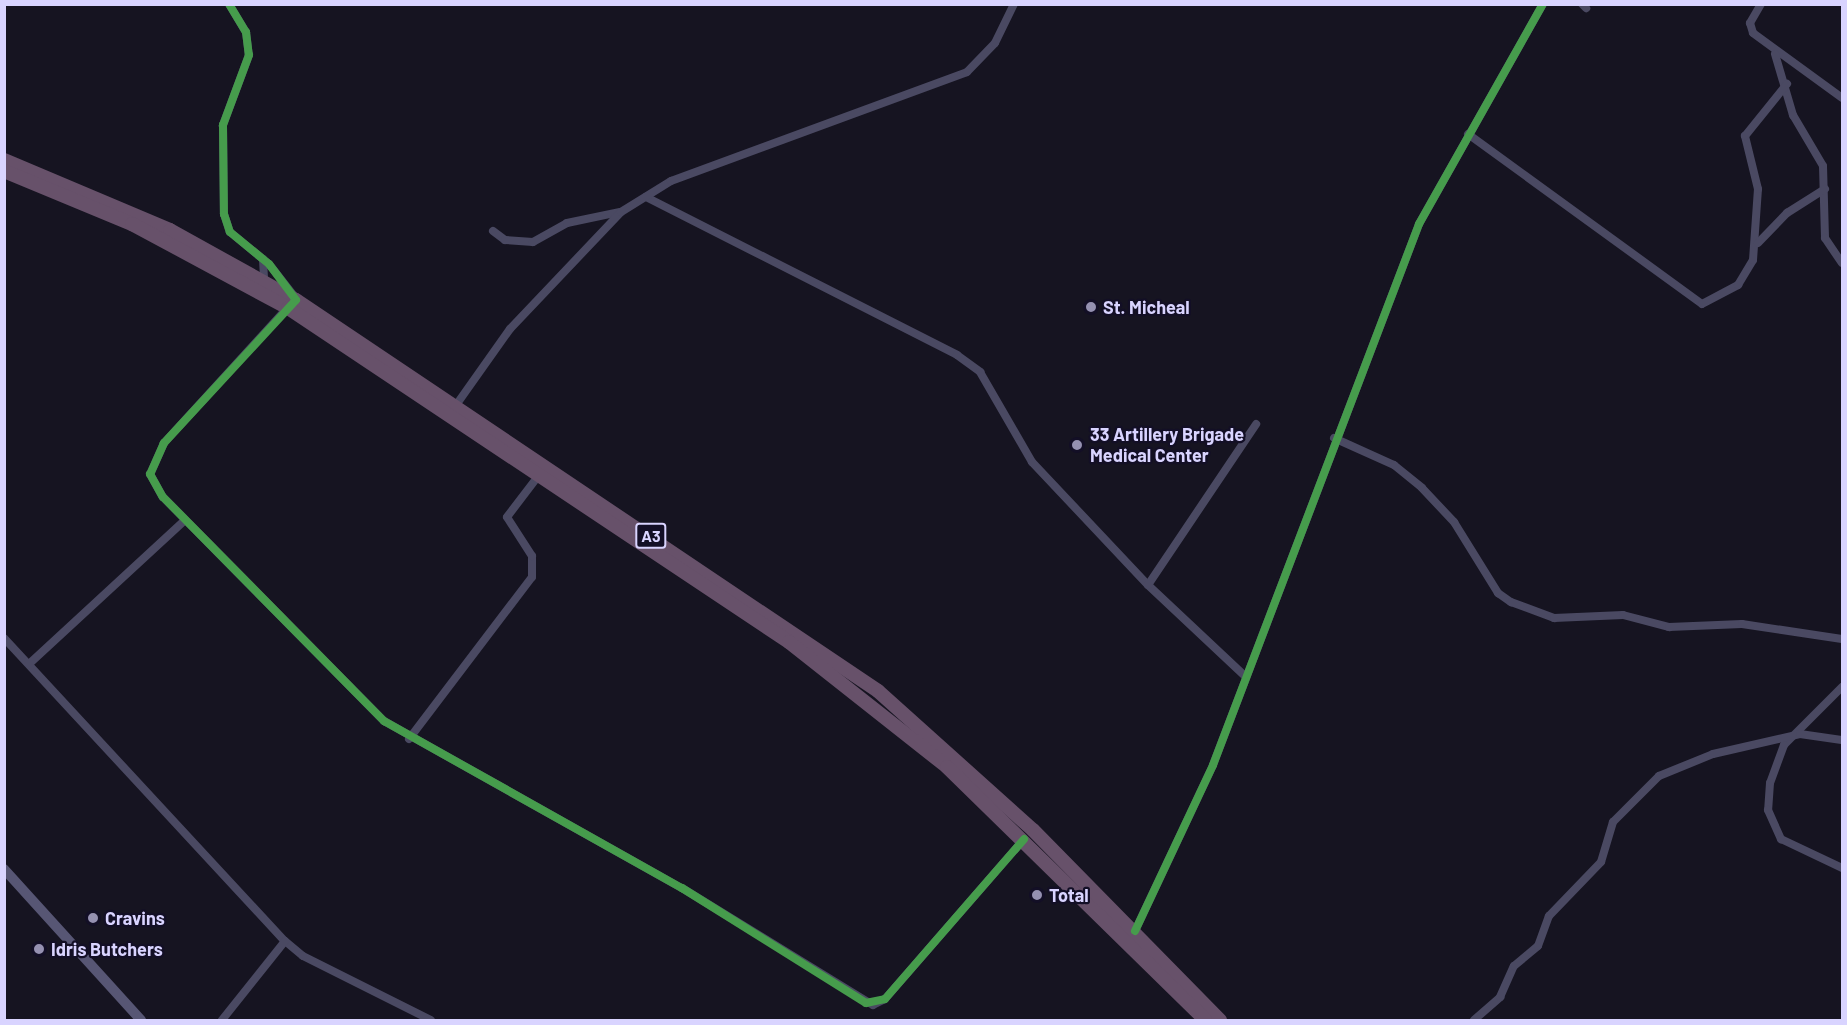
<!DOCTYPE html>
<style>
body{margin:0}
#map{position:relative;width:1847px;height:1025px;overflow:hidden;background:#161421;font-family:Barlow,sans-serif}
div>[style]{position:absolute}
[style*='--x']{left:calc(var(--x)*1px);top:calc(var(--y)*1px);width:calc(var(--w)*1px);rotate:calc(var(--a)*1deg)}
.street>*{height:8px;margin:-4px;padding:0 4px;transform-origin:4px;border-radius:4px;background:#4a4962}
.secondary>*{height:10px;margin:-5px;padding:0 5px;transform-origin:5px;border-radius:5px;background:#575674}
.highway>*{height:14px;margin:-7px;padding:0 7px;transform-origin:7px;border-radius:7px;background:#67516a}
.cycleway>*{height:8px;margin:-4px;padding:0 4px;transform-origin:4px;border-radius:4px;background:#469c4c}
.dots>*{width:16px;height:16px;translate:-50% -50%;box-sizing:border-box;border:3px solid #130f26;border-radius:50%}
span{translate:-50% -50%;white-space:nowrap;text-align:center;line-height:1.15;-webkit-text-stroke:4.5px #130f26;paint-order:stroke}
.shield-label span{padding:2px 4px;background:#130f26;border:2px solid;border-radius:4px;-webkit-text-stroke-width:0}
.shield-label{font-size:16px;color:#d9d4ff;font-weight:700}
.poi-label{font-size:18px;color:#d9d4ff;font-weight:700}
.left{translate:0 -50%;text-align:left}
.frame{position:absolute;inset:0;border:6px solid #d9d4ff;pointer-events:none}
</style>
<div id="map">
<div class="street">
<i style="--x:229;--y:4;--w:33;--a:59"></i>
<i style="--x:246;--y:32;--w:23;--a:83"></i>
<i style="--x:249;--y:55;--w:75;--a:110.4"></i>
<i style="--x:223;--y:125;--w:89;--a:89.4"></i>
<i style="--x:224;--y:214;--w:19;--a:72"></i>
<i style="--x:230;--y:232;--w:50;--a:39.4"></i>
<i style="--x:269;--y:264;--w:41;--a:52"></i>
<i style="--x:1582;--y:4;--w:6;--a:45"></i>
<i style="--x:1761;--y:4;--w:22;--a:120"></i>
<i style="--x:1750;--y:23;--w:10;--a:73"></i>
<i style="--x:1753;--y:33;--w:110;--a:36.1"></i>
<i style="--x:1775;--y:54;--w:64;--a:73.6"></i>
<i style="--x:1793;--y:115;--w:59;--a:59.5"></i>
<i style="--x:1823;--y:166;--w:72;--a:88.4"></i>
<i style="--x:1825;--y:238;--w:30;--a:56"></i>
<i style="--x:1468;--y:134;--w:289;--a:36"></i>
<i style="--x:1702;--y:304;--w:41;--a:-27.8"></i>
<i style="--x:1738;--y:285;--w:29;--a:-59"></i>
<i style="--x:1753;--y:260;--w:71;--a:-86"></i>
<i style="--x:1758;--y:189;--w:55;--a:-103.8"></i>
<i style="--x:1745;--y:136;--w:67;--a:-51.1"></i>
<i style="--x:646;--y:197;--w:349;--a:26.9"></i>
<i style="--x:957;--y:355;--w:29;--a:36"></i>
<i style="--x:980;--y:372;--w:104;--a:60"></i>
<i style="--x:1032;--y:462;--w:169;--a:46.7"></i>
<i style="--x:1148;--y:585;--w:134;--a:43.2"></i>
<i style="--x:493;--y:231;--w:15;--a:37"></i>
<i style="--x:505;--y:240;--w:28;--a:4"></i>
<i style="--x:533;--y:242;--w:39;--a:-29"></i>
<i style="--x:567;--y:223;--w:53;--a:-11.9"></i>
<i style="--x:1758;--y:243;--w:42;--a:-46"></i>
<i style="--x:1787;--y:213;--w:45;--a:-32.3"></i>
<i style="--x:263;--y:259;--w:22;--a:87"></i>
<i style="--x:290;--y:305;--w:187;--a:132.4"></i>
<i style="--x:164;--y:443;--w:34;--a:114"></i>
<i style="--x:150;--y:474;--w:26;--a:61"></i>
<i style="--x:163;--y:497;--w:315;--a:45.4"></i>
<i style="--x:384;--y:721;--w:342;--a:29.3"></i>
<i style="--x:682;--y:888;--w:224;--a:31.5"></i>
<i style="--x:873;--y:1005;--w:13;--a:-27"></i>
<i style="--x:885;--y:999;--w:211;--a:-49"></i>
<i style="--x:454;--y:408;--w:97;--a:-54.7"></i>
<i style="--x:510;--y:329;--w:161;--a:-46.5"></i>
<i style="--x:621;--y:212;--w:59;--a:-31.8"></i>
<i style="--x:671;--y:181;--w:315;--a:-20.2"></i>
<i style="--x:967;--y:72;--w:40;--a:-46"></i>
<i style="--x:995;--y:43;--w:43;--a:-64"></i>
<i style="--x:1334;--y:438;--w:66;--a:24.2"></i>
<i style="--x:1394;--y:465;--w:36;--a:39"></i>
<i style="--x:1422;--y:488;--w:47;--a:46.7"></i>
<i style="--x:1454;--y:522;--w:84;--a:58.2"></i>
<i style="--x:1498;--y:593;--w:16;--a:35"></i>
<i style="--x:1511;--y:602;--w:46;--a:20.4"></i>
<i style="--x:1554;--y:618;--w:69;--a:-2.5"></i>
<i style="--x:1623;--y:615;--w:48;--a:14.6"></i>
<i style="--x:1669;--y:627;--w:73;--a:-2.4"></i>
<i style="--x:1742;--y:624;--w:101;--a:8.5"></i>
<i style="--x:1148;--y:585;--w:194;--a:-56.1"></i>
<i style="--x:4;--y:638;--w:413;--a:47.2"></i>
<i style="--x:285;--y:941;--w:23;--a:40"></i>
<i style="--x:303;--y:956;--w:143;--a:26.6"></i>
<i style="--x:29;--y:664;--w:212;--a:-42.7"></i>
<i style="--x:1842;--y:687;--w:82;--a:135"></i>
<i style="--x:1784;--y:745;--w:40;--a:110.2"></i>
<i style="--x:1770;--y:783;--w:27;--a:94"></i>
<i style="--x:1768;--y:810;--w:32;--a:66"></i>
<i style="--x:1781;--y:839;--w:68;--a:25.4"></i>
<i style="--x:409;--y:739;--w:203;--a:-52.8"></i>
<i style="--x:532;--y:577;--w:21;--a:-90"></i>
<i style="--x:532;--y:556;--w:46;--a:-122.7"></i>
<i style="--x:507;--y:517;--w:53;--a:-52.7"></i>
<i style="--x:1135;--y:931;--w:183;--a:-64.8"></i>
<i style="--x:1213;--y:765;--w:579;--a:-69.15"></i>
<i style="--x:1419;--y:224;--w:253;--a:-60.6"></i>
<i style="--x:222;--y:1020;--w:101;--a:-51.4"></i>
<i style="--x:1474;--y:1020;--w:35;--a:-41"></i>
<i style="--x:1500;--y:997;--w:34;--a:-66"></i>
<i style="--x:1514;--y:966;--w:31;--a:-40"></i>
<i style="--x:1538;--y:946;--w:32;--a:-70"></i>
<i style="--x:1549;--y:916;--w:75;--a:-46.1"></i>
<i style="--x:1601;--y:862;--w:42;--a:-73.3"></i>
<i style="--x:1613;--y:822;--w:65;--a:-45"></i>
<i style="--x:1659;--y:776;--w:58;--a:-22.2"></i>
<i style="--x:1713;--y:754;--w:89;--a:-12.9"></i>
<i style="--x:1800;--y:734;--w:42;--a:8.1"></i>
</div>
<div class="secondary">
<i style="--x:4;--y:869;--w:204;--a:47.8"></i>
</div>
<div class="highway">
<i style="--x:4;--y:160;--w:180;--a:22.9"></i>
<i style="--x:170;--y:230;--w:144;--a:29.1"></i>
<i style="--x:296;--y:300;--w:701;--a:33.89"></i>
<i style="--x:878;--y:691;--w:208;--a:41.9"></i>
<i style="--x:1033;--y:830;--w:267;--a:45.5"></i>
<i style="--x:4;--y:171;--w:139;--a:22.5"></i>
<i style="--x:132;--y:224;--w:177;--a:28.3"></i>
<i style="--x:288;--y:308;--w:602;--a:33.69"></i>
<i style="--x:789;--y:642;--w:201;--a:38.3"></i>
<i style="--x:947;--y:767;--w:361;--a:44.4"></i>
</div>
<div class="cycleway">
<i style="--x:229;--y:4;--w:33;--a:59"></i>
<i style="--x:246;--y:32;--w:23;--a:83"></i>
<i style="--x:249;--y:55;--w:75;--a:110.4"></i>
<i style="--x:223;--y:125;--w:89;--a:89.4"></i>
<i style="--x:224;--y:214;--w:19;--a:72"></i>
<i style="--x:230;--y:232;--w:50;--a:39.4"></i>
<i style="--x:269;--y:264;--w:45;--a:53.1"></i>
<i style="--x:296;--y:300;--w:195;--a:132.7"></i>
<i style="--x:164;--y:443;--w:34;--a:114"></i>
<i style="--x:150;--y:474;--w:26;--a:61"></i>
<i style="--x:163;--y:497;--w:315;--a:45.4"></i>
<i style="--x:384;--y:721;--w:342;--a:29.3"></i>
<i style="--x:682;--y:888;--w:217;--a:32"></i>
<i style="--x:866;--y:1003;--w:19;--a:-12"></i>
<i style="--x:885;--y:999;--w:212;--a:-49"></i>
<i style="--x:1135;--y:931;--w:183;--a:-64.8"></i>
<i style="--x:1213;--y:765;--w:579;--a:-69.15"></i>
<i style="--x:1419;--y:224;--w:253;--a:-60.6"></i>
</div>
<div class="dots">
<i style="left:1091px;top:307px;background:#9591b1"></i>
<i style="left:1077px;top:445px;background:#9591b1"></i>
<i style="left:1037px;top:895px;background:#9591b1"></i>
<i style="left:93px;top:918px;background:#9591b1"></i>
<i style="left:39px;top:949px;background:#9591b1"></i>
</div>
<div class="shield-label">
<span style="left:651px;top:536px">A3</span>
</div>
<div class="poi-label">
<span class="left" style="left:1103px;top:307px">St. Micheal</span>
<span class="left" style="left:1090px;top:445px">33 Artillery Brigade<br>Medical Center</span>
<span class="left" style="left:1049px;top:895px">Total</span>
<span class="left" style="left:105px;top:918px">Cravins</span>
<span class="left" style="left:51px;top:949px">Idris Butchers</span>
</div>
<div class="frame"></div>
</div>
